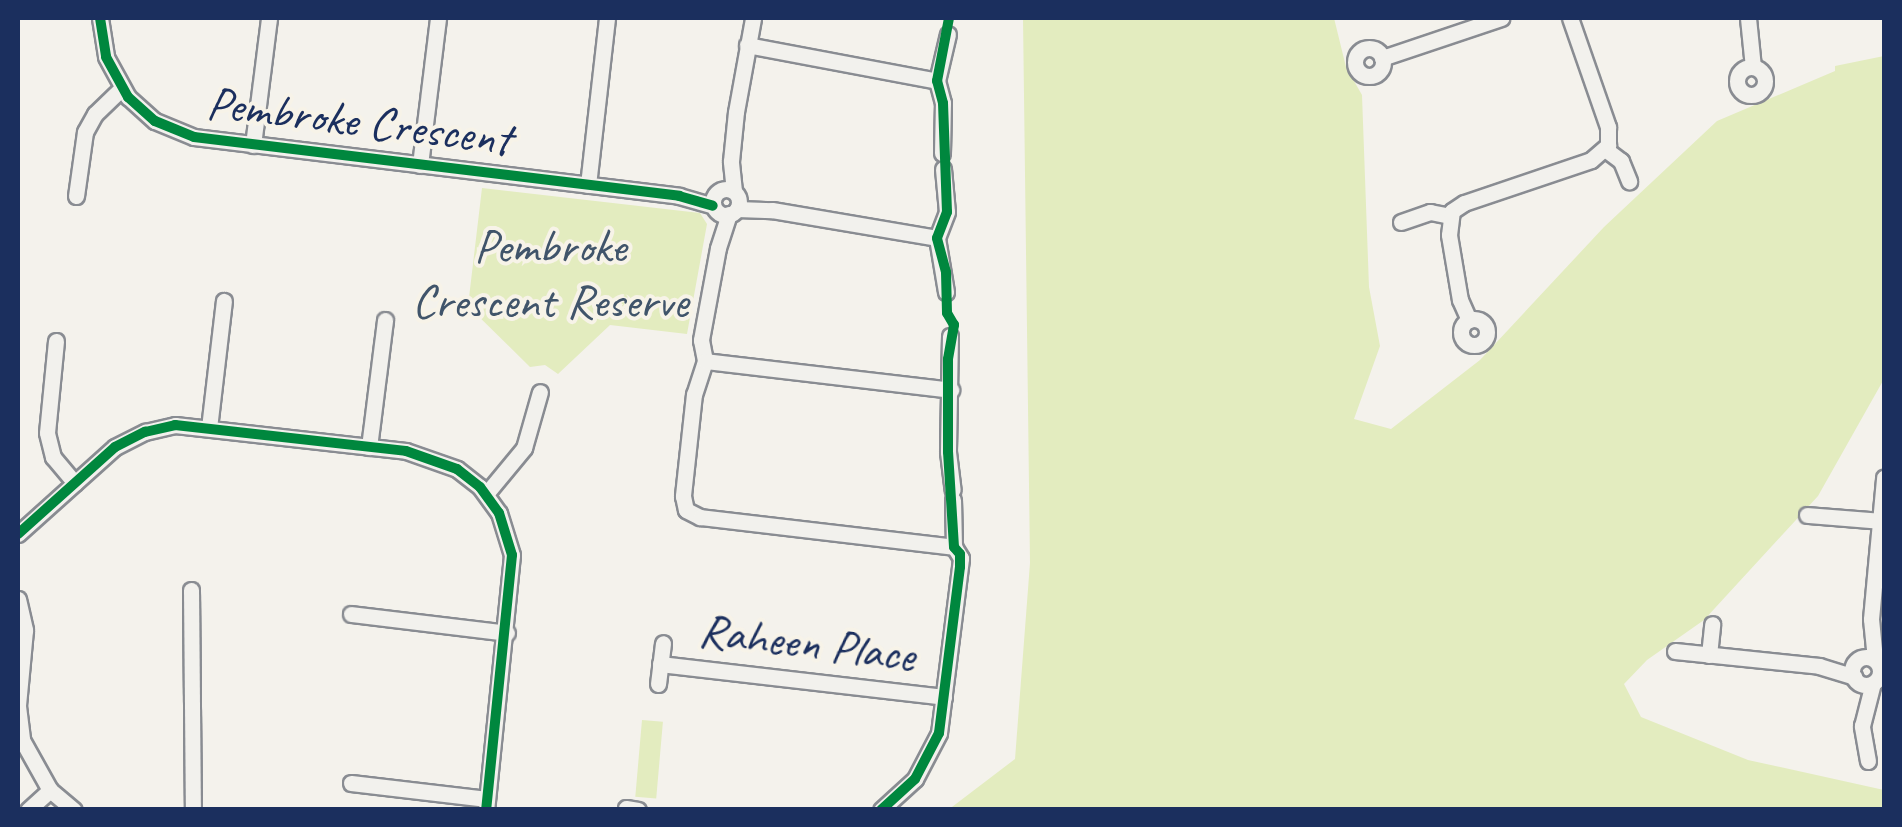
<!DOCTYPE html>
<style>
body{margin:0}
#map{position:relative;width:1902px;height:827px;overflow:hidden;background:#f4f2ec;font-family:Caveat,sans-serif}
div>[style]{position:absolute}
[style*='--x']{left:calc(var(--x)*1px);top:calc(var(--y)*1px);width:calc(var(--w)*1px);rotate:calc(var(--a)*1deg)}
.green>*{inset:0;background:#e3ecbf;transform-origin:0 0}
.roads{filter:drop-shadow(2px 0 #898c92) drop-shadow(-2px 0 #898c92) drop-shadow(0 2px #898c92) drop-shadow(0 -2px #898c92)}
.minor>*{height:15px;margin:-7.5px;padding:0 7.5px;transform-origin:7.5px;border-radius:7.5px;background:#f2f1ed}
.minor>.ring{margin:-7.5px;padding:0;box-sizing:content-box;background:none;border:15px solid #f2f1ed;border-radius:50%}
.cycleway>*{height:10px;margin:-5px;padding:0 5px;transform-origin:5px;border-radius:5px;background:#00873e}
span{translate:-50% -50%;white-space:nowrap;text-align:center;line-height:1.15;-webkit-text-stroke:8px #f7f3e8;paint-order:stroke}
.street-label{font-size:48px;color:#1b2f5e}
.park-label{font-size:48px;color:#40546a}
.frame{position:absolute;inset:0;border:20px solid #1b2f5e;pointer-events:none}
</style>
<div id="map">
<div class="green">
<i style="clip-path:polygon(1023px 18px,1334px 18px,1346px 67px,1362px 95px,1369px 287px,1380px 346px,1354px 419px,1391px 429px,1480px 360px,1604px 227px,1717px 121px,1835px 71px,1835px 66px,1884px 56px,1884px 379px,1818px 496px,1704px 620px,1647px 660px,1624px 684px,1641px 717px,1748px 760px,1884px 790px,1884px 809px,948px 810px,1015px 759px,1030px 563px)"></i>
<i style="clip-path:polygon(482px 188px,700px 213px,707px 224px,687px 334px,610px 325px,558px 374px,545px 365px,530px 367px,468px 306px)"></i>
<i style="left:642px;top:720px;width:21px;height:77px;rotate:5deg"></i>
</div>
<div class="roads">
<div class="minor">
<i style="--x:100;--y:18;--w:39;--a:81"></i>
<i style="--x:106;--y:57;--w:46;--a:61.2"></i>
<i style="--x:128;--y:97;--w:36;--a:42"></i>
<i style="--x:155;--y:121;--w:42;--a:22.3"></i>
<i style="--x:194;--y:137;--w:489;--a:6.9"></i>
<i style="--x:679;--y:196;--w:35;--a:16"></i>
<i style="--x:1748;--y:18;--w:49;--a:84.2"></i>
<i style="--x:747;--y:45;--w:193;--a:10.7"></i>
<i class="ring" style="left:1355px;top:48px;width:13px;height:13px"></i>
<i style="--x:1382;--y:58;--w:126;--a:-18.6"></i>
<i class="ring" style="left:1737px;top:67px;width:13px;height:13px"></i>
<i style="--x:253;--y:145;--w:128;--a:-82.8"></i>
<i style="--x:1605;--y:149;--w:20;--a:37"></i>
<i style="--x:1621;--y:161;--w:22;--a:68"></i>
<i style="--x:942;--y:153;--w:50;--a:-88.9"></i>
<i style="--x:943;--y:103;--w:23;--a:-105"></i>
<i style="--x:937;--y:81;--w:48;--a:-76.8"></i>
<i style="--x:420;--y:165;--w:148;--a:-83"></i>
<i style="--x:943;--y:169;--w:43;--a:84.7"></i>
<i style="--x:947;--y:212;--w:28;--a:111"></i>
<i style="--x:937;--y:238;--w:55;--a:80.5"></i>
<i style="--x:588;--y:185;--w:168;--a:-83.5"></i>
<i class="ring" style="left:713px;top:189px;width:11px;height:11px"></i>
<i style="--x:734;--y:191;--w:30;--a:-96"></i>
<i style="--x:731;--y:161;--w:49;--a:-84.2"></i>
<i style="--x:736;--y:112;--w:96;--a:-79.7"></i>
<i style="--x:76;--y:196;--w:65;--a:-82"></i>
<i style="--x:85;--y:132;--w:21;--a:-61"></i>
<i style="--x:95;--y:114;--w:36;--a:-44"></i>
<i style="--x:737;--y:209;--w:35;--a:2"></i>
<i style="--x:772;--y:210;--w:167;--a:9.6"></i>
<i style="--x:729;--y:214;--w:36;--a:108"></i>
<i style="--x:718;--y:248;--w:94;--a:100.5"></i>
<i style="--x:701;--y:340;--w:21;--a:79"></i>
<i style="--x:705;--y:361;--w:35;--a:108"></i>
<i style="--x:694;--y:394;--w:103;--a:96.2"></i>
<i style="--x:683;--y:496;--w:14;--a:78"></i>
<i style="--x:686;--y:510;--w:16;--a:27"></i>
<i style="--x:700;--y:517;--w:256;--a:6.7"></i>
<i style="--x:1401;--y:222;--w:31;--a:-19"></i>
<i style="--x:1430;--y:212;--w:20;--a:11"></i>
<i class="ring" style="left:1461px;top:319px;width:11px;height:11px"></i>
<i style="--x:1469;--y:320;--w:22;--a:-114"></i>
<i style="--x:1460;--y:300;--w:66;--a:-99.6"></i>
<i style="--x:1449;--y:235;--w:24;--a:-83"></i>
<i style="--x:1452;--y:211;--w:14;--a:-34"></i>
<i style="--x:1464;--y:203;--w:134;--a:-18.7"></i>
<i style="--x:1591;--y:160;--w:23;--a:-41"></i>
<i style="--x:1608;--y:145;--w:18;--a:-90"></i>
<i style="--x:1608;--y:127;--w:115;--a:-109.2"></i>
<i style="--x:950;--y:336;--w:116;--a:91"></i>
<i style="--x:948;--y:452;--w:38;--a:83"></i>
<i style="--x:56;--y:341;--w:92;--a:95.6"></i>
<i style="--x:47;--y:433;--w:25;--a:76"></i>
<i style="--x:53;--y:457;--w:34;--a:50"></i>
<i style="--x:705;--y:361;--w:248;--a:6.7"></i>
<i style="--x:209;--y:428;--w:128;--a:-83.3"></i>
<i style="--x:369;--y:447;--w:128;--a:-82.8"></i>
<i style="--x:486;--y:494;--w:60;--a:-50.4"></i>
<i style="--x:524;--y:448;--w:58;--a:-74.1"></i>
<i style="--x:1807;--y:515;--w:74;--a:4.6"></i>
<i style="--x:18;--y:534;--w:130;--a:-41.9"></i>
<i style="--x:115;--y:447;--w:34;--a:-27"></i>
<i style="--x:145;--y:432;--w:31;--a:-13"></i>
<i style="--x:175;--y:425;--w:232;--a:6.4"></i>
<i style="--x:406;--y:451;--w:54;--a:19.4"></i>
<i style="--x:457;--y:469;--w:29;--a:38"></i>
<i style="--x:480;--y:487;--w:32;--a:54"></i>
<i style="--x:499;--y:513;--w:44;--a:72.8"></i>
<i style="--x:512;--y:555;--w:256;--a:95.8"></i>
<i style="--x:191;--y:590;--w:220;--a:89.5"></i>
<i style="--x:18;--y:599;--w:32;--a:77"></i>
<i style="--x:25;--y:630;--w:76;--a:95.3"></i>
<i style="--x:18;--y:706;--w:34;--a:83"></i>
<i style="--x:22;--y:740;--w:57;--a:60.8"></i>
<i style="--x:50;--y:790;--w:31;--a:40"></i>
<i style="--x:351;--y:614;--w:157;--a:6.9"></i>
<i style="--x:1675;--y:651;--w:145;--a:5.9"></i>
<i style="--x:1819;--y:666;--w:37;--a:17"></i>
<i style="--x:1709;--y:655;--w:31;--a:-84"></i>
<i class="ring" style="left:1852px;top:657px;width:13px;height:13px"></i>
<i style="--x:1875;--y:659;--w:40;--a:-95.7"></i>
<i style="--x:1871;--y:619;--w:142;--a:-84.7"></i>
<i style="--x:660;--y:664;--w:286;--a:6.6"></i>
<i style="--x:658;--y:684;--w:41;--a:-83"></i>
<i style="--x:1868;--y:761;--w:36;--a:-100"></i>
<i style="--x:1862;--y:726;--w:44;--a:-75.7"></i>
<i style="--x:351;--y:783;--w:137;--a:6.7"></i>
<i style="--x:626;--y:808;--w:12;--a:9"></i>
<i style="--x:28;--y:810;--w:30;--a:-42"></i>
<i style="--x:881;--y:810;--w:46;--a:-42.4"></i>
<i style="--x:915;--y:779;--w:52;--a:-62.4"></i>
<i style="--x:939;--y:733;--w:176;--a:-82.8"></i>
<i style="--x:961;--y:558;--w:13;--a:-122"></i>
<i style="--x:954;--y:547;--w:47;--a:-91.2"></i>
</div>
</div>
<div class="cycleway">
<i style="--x:100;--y:18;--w:39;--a:81"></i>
<i style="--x:106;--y:57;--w:46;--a:61.2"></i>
<i style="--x:128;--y:97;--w:36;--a:42"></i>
<i style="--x:155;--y:121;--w:42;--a:22.3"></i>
<i style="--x:194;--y:137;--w:489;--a:6.9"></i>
<i style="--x:679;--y:196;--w:35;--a:16"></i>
<i style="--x:18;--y:534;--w:130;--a:-41.9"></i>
<i style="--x:115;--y:447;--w:34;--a:-27"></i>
<i style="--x:145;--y:432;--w:31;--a:-13"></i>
<i style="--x:175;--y:425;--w:232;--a:6.4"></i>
<i style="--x:406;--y:451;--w:54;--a:19.4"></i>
<i style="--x:457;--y:469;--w:29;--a:38"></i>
<i style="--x:480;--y:487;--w:32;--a:54"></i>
<i style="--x:499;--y:513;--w:44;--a:72.8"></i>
<i style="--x:512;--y:555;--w:256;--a:95.8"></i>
<i style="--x:881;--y:810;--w:46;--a:-42.4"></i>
<i style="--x:915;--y:779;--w:52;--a:-62.4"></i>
<i style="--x:939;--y:733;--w:167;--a:-82.8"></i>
<i style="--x:960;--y:567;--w:13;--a:-90"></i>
<i style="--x:960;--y:554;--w:9;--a:-131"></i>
<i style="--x:954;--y:547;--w:95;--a:-93.6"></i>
<i style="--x:948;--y:452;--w:93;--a:-90"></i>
<i style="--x:948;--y:359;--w:35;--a:-80"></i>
<i style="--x:954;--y:325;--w:14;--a:-120"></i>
<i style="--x:947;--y:313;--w:41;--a:-91.4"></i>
<i style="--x:946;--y:272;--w:35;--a:-105"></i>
<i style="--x:937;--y:238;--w:28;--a:-69"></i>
<i style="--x:947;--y:212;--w:109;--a:-92.1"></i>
<i style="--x:943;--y:103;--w:23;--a:-105"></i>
<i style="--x:937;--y:81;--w:64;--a:-79.2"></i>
</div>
<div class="street-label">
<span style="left:359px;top:121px;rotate:7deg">Pembroke Crescent</span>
<span style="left:807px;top:643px;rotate:7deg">Raheen Place</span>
</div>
<div class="park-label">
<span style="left:550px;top:274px">Pembroke<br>Crescent Reserve</span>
</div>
<div class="frame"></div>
</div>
